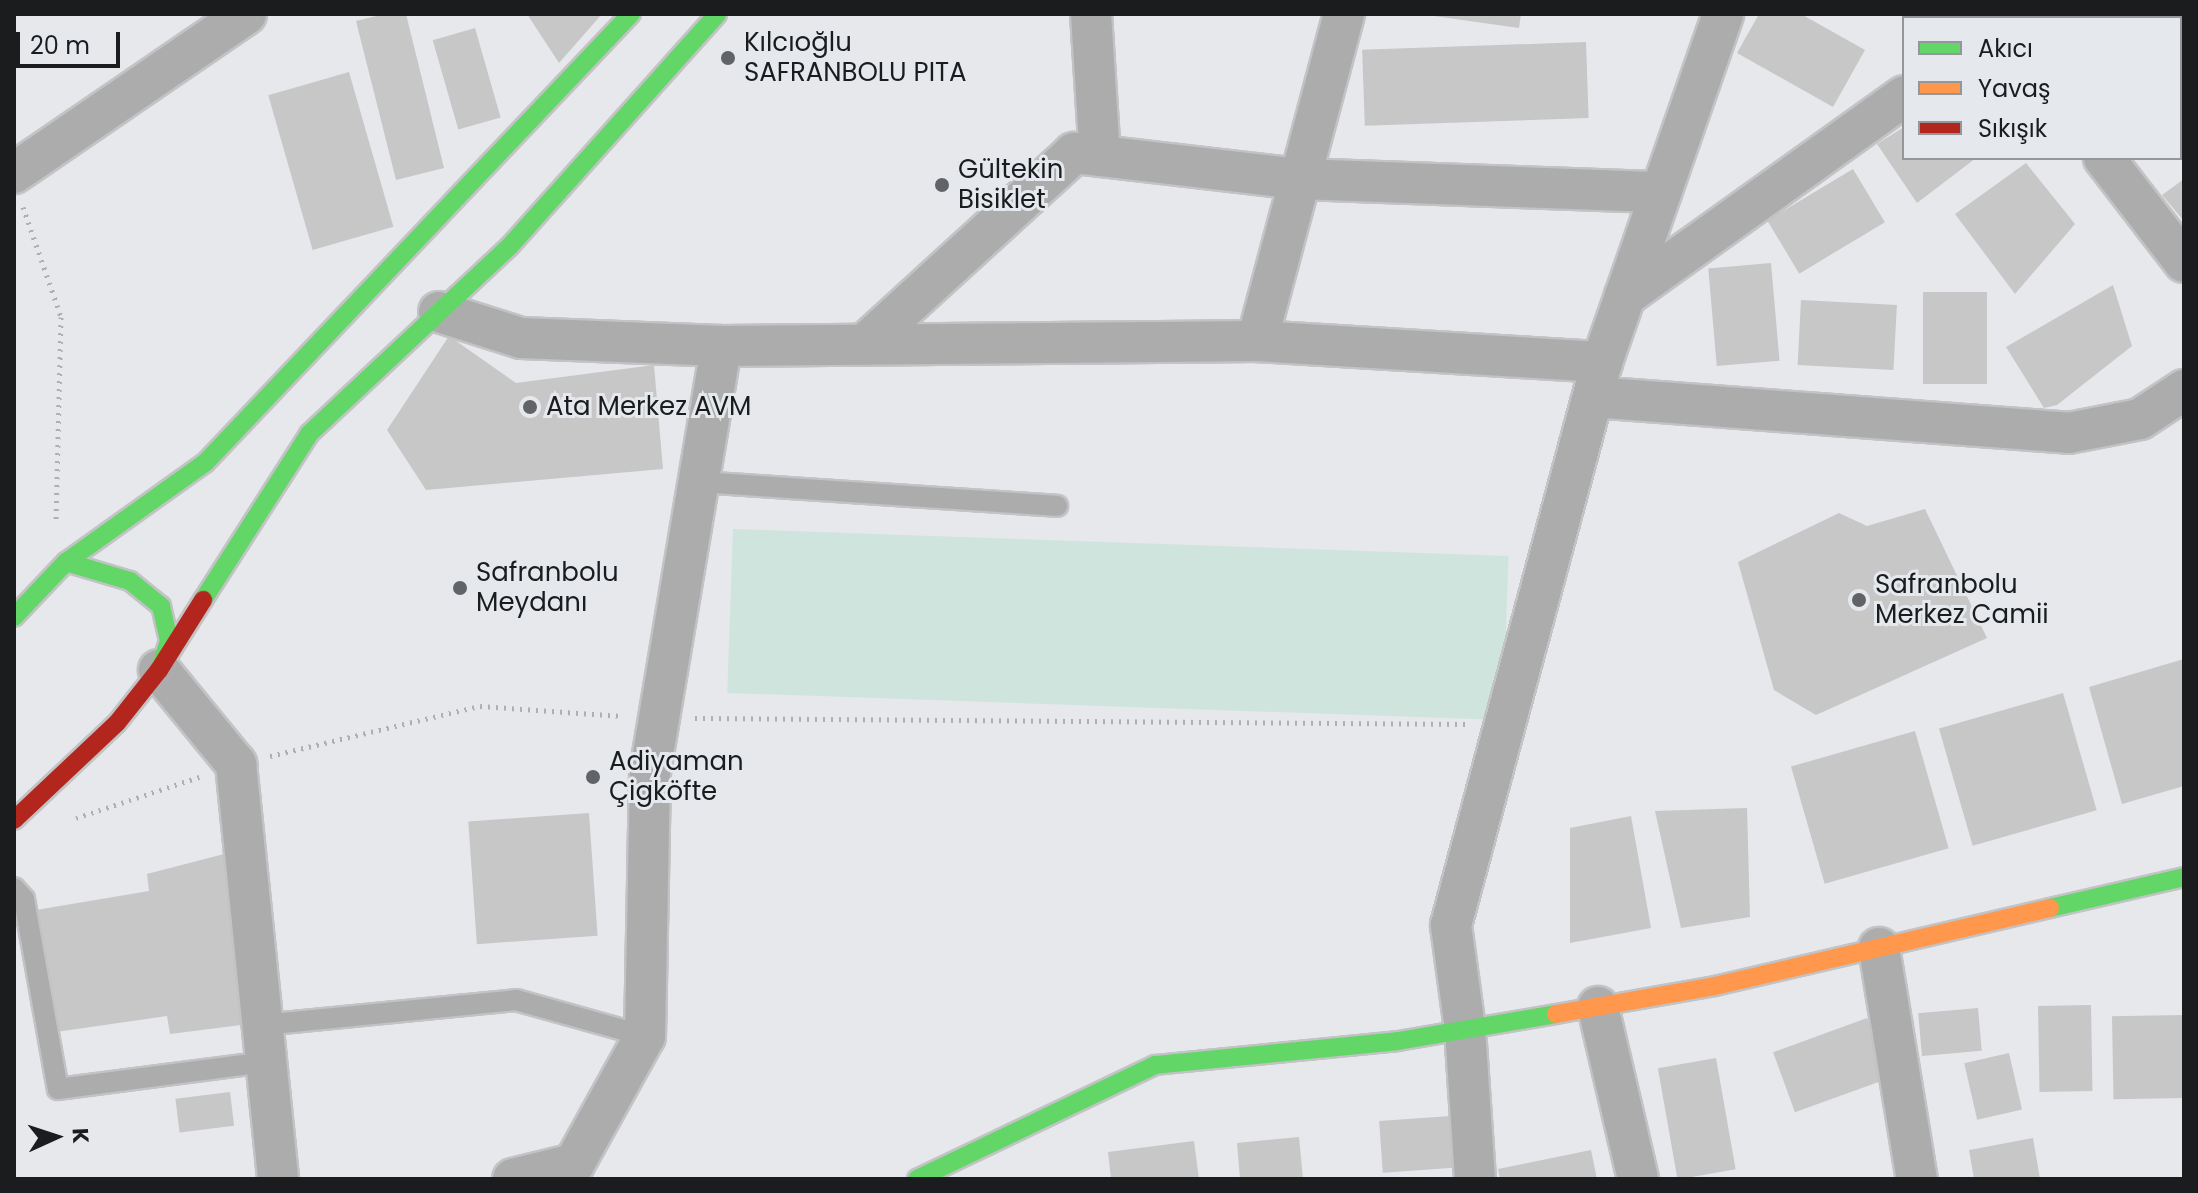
<!DOCTYPE html>
<meta charset="utf-8">
<style>
body{margin:0}
#map{position:relative;width:2198px;height:1193px;overflow:hidden;background:#e6e8eb;font-family:Poppins,sans-serif}
div>[style]{position:absolute}
[style*='--x']{left:calc(var(--x)*1px);top:calc(var(--y)*1px);width:calc(var(--w)*1px);rotate:calc(var(--a)*1deg)}
.green>*{inset:0;background:#cfe4dc;transform-origin:0 0}
.building>*{inset:0;background:#c7c7c8;transform-origin:0 0}
.path>*{height:5px;margin-top:-2.5px;transform-origin:0;background:repeating-linear-gradient(90deg,#afafb0 0 2px,transparent 0 8px)}
.roads{filter:drop-shadow(2px 0 #c2c3c5) drop-shadow(-2px 0 #c2c3c5) drop-shadow(0 2px #c2c3c5) drop-shadow(0 -2px #c2c3c5)}
.lane>*{height:20px;margin:-10px;padding:0 10px;transform-origin:10px;border-radius:10px;background:#acacad}
.street>*{height:40px;margin:-20px;padding:0 20px;transform-origin:20px;border-radius:20px;background:#acacad}
.fast>*{height:18px;margin:-9px;padding:0 9px;transform-origin:9px;border-radius:9px;background:#63d668}
.slow>*{height:18px;margin:-9px;padding:0 9px;transform-origin:9px;border-radius:9px;background:#ff974d}
.jam>*{height:18px;margin:-9px;padding:0 9px;transform-origin:9px;border-radius:9px;background:#b3261e}
.dots>*{width:22px;height:22px;translate:-50% -50%;box-sizing:border-box;border:4px solid #e5e8ec;border-radius:50%}
span{translate:-50% -50%;white-space:nowrap;text-align:center;line-height:1.15;-webkit-text-stroke:6px #e5e8ec;paint-order:stroke}
.poi-label{font-size:26px;color:#1b1c1e}
.left{translate:0 -50%;text-align:left}
.frame{position:absolute;inset:0;border:16px solid #1b1c1e;pointer-events:none}
.legend{position:absolute;left:1902px;top:16px;width:280px;height:144px;box-sizing:border-box;background:#e5e8ec;border:2px solid #94969a;margin:0;padding:10px 14px;list-style:none;font-size:24px;color:#1b1c1e}
.legend li{display:flex;align-items:center;gap:16px;height:40px}
.legend b{width:40px;border:2px solid #94969a}
.north{position:absolute;left:16px;top:1097px;width:80px;height:80px;-webkit-text-stroke:6px #e5e8ec;paint-order:stroke;rotate:87deg;font-size:22px;font-weight:700;line-height:32px;text-align:center;color:#1b1c1e}
.north::after{content:'';display:block;margin:auto;width:28px;height:36px;background:#1b1c1e;clip-path:polygon(50% 0,100% 100%,50% 72%,0 100%)}
.scale{position:absolute;left:16px;top:32px;width:104px;height:36px;box-sizing:border-box;border:4px solid #1b1c1e;border-top:0;padding-left:10px;font-size:24px;line-height:28px;white-space:nowrap;color:#1b1c1e;-webkit-text-stroke:6px #e5e8ec;paint-order:stroke}
</style>
<div id="map">
<div class="green">
<i style="left:733px;top:529px;width:776px;height:164px;rotate:2deg"></i>
</div>
<div class="building">
<i style="clip-path:polygon(385px 14px,406px 14px,444px 168px,396px 180px,356px 21px)"></i>
<i style="clip-path:polygon(527px 14px,602px 14px,559px 63px)"></i>
<i style="clip-path:polygon(1420px 14px,1521px 14px,1519px 28px)"></i>
<i style="clip-path:polygon(1759px 14px,1801px 14px,1865px 50px,1833px 107px,1737px 53px)"></i>
<i style="clip-path:polygon(2124px 14px,2166px 14px,2170px 18px,2120px 18px)"></i>
<i style="left:475px;top:28px;width:93px;height:44px;rotate:74deg"></i>
<i style="clip-path:polygon(2180px 29px,2184px 34px,2184px 80px,2180px 83px)"></i>
<i style="left:1586px;top:42px;width:76px;height:224px;rotate:88deg"></i>
<i style="left:349px;top:72px;width:161px;height:84px;rotate:74deg"></i>
<i style="clip-path:polygon(1904px 127px,1904px 158px,1976px 158px,1917px 203px,1877px 144px)"></i>
<i style="clip-path:polygon(2026px 163px,2075px 224px,2015px 294px,1955px 214px)"></i>
<i style="left:1853px;top:169px;width:62px;height:100px;rotate:59deg"></i>
<i style="clip-path:polygon(2184px 179px,2184px 221px,2162px 195px)"></i>
<i style="left:1771px;top:263px;width:98px;height:63px;rotate:85deg"></i>
<i style="clip-path:polygon(2113px 285px,2132px 346px,2057px 405px,2044px 408px,2006px 347px)"></i>
<i style="left:1923px;top:292px;width:64px;height:92px"></i>
<i style="left:1801px;top:300px;width:96px;height:65px;rotate:3deg"></i>
<i style="clip-path:polygon(449px 336px,516px 383px,654px 365px,663px 469px,426px 490px,387px 430px)"></i>
<i style="clip-path:polygon(1925px 509px,1987px 638px,1816px 715px,1774px 690px,1738px 562px,1839px 513px,1867px 526px)"></i>
<i style="clip-path:polygon(2184px 659px,2184px 786px,2122px 804px,2089px 687px)"></i>
<i style="left:2063px;top:693px;width:122px;height:129px;rotate:74deg"></i>
<i style="left:1915px;top:731px;width:122px;height:129px;rotate:74deg"></i>
<i style="clip-path:polygon(1747px 808px,1750px 917px,1681px 928px,1655px 811px)"></i>
<i style="left:589px;top:813px;width:123px;height:121px;rotate:86deg"></i>
<i style="clip-path:polygon(1631px 816px,1651px 928px,1570px 943px,1570px 828px)"></i>
<i style="clip-path:polygon(224px 854px,241px 1025px,170px 1034px,167px 1016px,56px 1032px,36px 910px,149px 891px,147px 874px)"></i>
<i style="left:2091px;top:1005px;width:86px;height:53px;rotate:89deg"></i>
<i style="left:1978px;top:1008px;width:43px;height:60px;rotate:85deg"></i>
<i style="left:2183px;top:1015px;width:83px;height:71px;rotate:89deg"></i>
<i style="left:1867px;top:1018px;width:64px;height:100px;rotate:70deg"></i>
<i style="left:2009px;top:1053px;width:58px;height:46px;rotate:77deg"></i>
<i style="left:1716px;top:1058px;width:113px;height:59px;rotate:80deg"></i>
<i style="left:230px;top:1092px;width:34px;height:55px;rotate:83deg"></i>
<i style="left:1450px;top:1116px;width:52px;height:71px;rotate:86deg"></i>
<i style="clip-path:polygon(1299px 1137px,1303px 1179px,1240px 1179px,1237px 1143px)"></i>
<i style="clip-path:polygon(2033px 1138px,2040px 1179px,1974px 1179px,1969px 1150px)"></i>
<i style="clip-path:polygon(1194px 1141px,1199px 1179px,1111px 1179px,1108px 1152px)"></i>
<i style="clip-path:polygon(1591px 1150px,1597px 1179px,1500px 1179px,1498px 1169px)"></i>
</div>
<div class="path">
<i style="--x:23;--y:207;--w:116;--a:70.9"></i>
<i style="--x:61;--y:317;--w:206;--a:91.4"></i>
<i style="--x:695;--y:718;--w:774;--a:0.44"></i>
<i style="--x:270;--y:756;--w:216;--a:-13.4"></i>
<i style="--x:480;--y:706;--w:142;--a:4"></i>
<i style="--x:76;--y:818;--w:130;--a:-18.4"></i>
</div>
<div class="roads">
<div class="lane">
<i style="--x:698;--y:482;--w:360;--a:3.8"></i>
<i style="--x:14;--y:888;--w:15;--a:48"></i>
<i style="--x:24;--y:899;--w:193;--a:79.9"></i>
<i style="--x:58;--y:1089;--w:210;--a:-7.4"></i>
<i style="--x:262;--y:1025;--w:255;--a:-5.6"></i>
<i style="--x:516;--y:1000;--w:134;--a:15.6"></i>
</div>
<div class="street">
<i style="--x:1091;--y:14;--w:142;--a:86.4"></i>
<i style="--x:1964;--y:14;--w:7;--a:34"></i>
<i style="--x:2012;--y:18;--w:7;--a:-34"></i>
<i style="--x:2104;--y:158;--w:131;--a:52.4"></i>
<i style="--x:14;--y:173;--w:281;--a:-34.4"></i>
<i style="--x:1625;--y:296;--w:343;--a:-35.6"></i>
<i style="--x:439;--y:312;--w:86;--a:17.6"></i>
<i style="--x:521;--y:338;--w:200;--a:2.3"></i>
<i style="--x:721;--y:346;--w:536;--a:-0.53"></i>
<i style="--x:1257;--y:341;--w:346;--a:3.5"></i>
<i style="--x:1257;--y:341;--w:338;--a:-75.1"></i>
<i style="--x:865;--y:344;--w:283;--a:-42.4"></i>
<i style="--x:1074;--y:153;--w:227;--a:6.6"></i>
<i style="--x:1300;--y:179;--w:361;--a:2.1"></i>
<i style="--x:1593;--y:397;--w:477;--a:4.3"></i>
<i style="--x:2069;--y:433;--w:72;--a:-11.2"></i>
<i style="--x:2140;--y:419;--w:53;--a:-33.4"></i>
<i style="--x:159;--y:670;--w:122;--a:50.7"></i>
<i style="--x:236;--y:764;--w:417;--a:84.2"></i>
<i style="--x:1879;--y:948;--w:234;--a:80.7"></i>
<i style="--x:1598;--y:1007;--w:177;--a:76.9"></i>
<i style="--x:513;--y:1179;--w:63;--a:-13.8"></i>
<i style="--x:574;--y:1164;--w:146;--a:-61"></i>
<i style="--x:645;--y:1036;--w:264;--a:-88.9"></i>
<i style="--x:650;--y:772;--w:432;--a:-80.5"></i>
<i style="--x:1475;--y:1179;--w:150;--a:-93.8"></i>
<i style="--x:1465;--y:1029;--w:105;--a:-97.7"></i>
<i style="--x:1451;--y:925;--w:583;--a:-74.99"></i>
<i style="--x:1602;--y:362;--w:368;--a:-70.8"></i>
</div>
<div class="fast">
<i style="--x:66;--y:562;--w:67;--a:16.5"></i>
<i style="--x:130;--y:581;--w:40;--a:39"></i>
<i style="--x:161;--y:606;--w:36;--a:77"></i>
<i style="--x:169;--y:641;--w:28;--a:108"></i>
<i style="--x:203;--y:600;--w:197;--a:-57.4"></i>
<i style="--x:309;--y:434;--w:274;--a:-43.1"></i>
<i style="--x:509;--y:247;--w:312;--a:-48.2"></i>
<i style="--x:14;--y:617;--w:76;--a:-46.6"></i>
<i style="--x:66;--y:562;--w:171;--a:-35.5"></i>
<i style="--x:205;--y:463;--w:619;--a:-46.51"></i>
<i style="--x:2050;--y:908;--w:138;--a:-13"></i>
<i style="--x:917;--y:1179;--w:264;--a:-25.6"></i>
<i style="--x:1155;--y:1065;--w:244;--a:-5.6"></i>
<i style="--x:1398;--y:1041;--w:160;--a:-9.7"></i>
</div>
<div class="slow">
<i style="--x:1556;--y:1014;--w:161;--a:-10"></i>
<i style="--x:1715;--y:986;--w:344;--a:-13.1"></i>
</div>
<div class="jam">
<i style="--x:14;--y:820;--w:141;--a:-43.3"></i>
<i style="--x:117;--y:723;--w:68;--a:-51.6"></i>
<i style="--x:159;--y:670;--w:83;--a:-57.8"></i>
</div>
</div>
<div class="dots">
<i style="left:728px;top:58px;background:#626366"></i>
<i style="left:942px;top:185px;background:#626366"></i>
<i style="left:530px;top:407px;background:#626366"></i>
<i style="left:460px;top:588px;background:#626366"></i>
<i style="left:1859px;top:600px;background:#626366"></i>
<i style="left:593px;top:777px;background:#626366"></i>
</div>
<div class="poi-label">
<span class="left" style="left:744px;top:58px">Kılcıoğlu<br>SAFRANBOLU PITA</span>
<span class="left" style="left:958px;top:185px">Gültekin<br>Bisiklet</span>
<span class="left" style="left:546px;top:407px">Ata Merkez AVM</span>
<span class="left" style="left:476px;top:588px">Safranbolu<br>Meydanı</span>
<span class="left" style="left:1875px;top:600px">Safranbolu<br>Merkez Camii</span>
<span class="left" style="left:609px;top:777px">Adiyaman<br>Çigköfte</span>
</div>
<div class="frame"></div>
<ul class="legend">
<li><b style="height:10px;background:#63d668"></b>Akıcı</li>
<li><b style="height:10px;background:#ff974d"></b>Yavaş</li>
<li><b style="height:10px;background:#b3261e"></b>Sıkışık</li>
</ul>
<div class="north">K</div>
<div class="scale">20 m</div>
</div>
